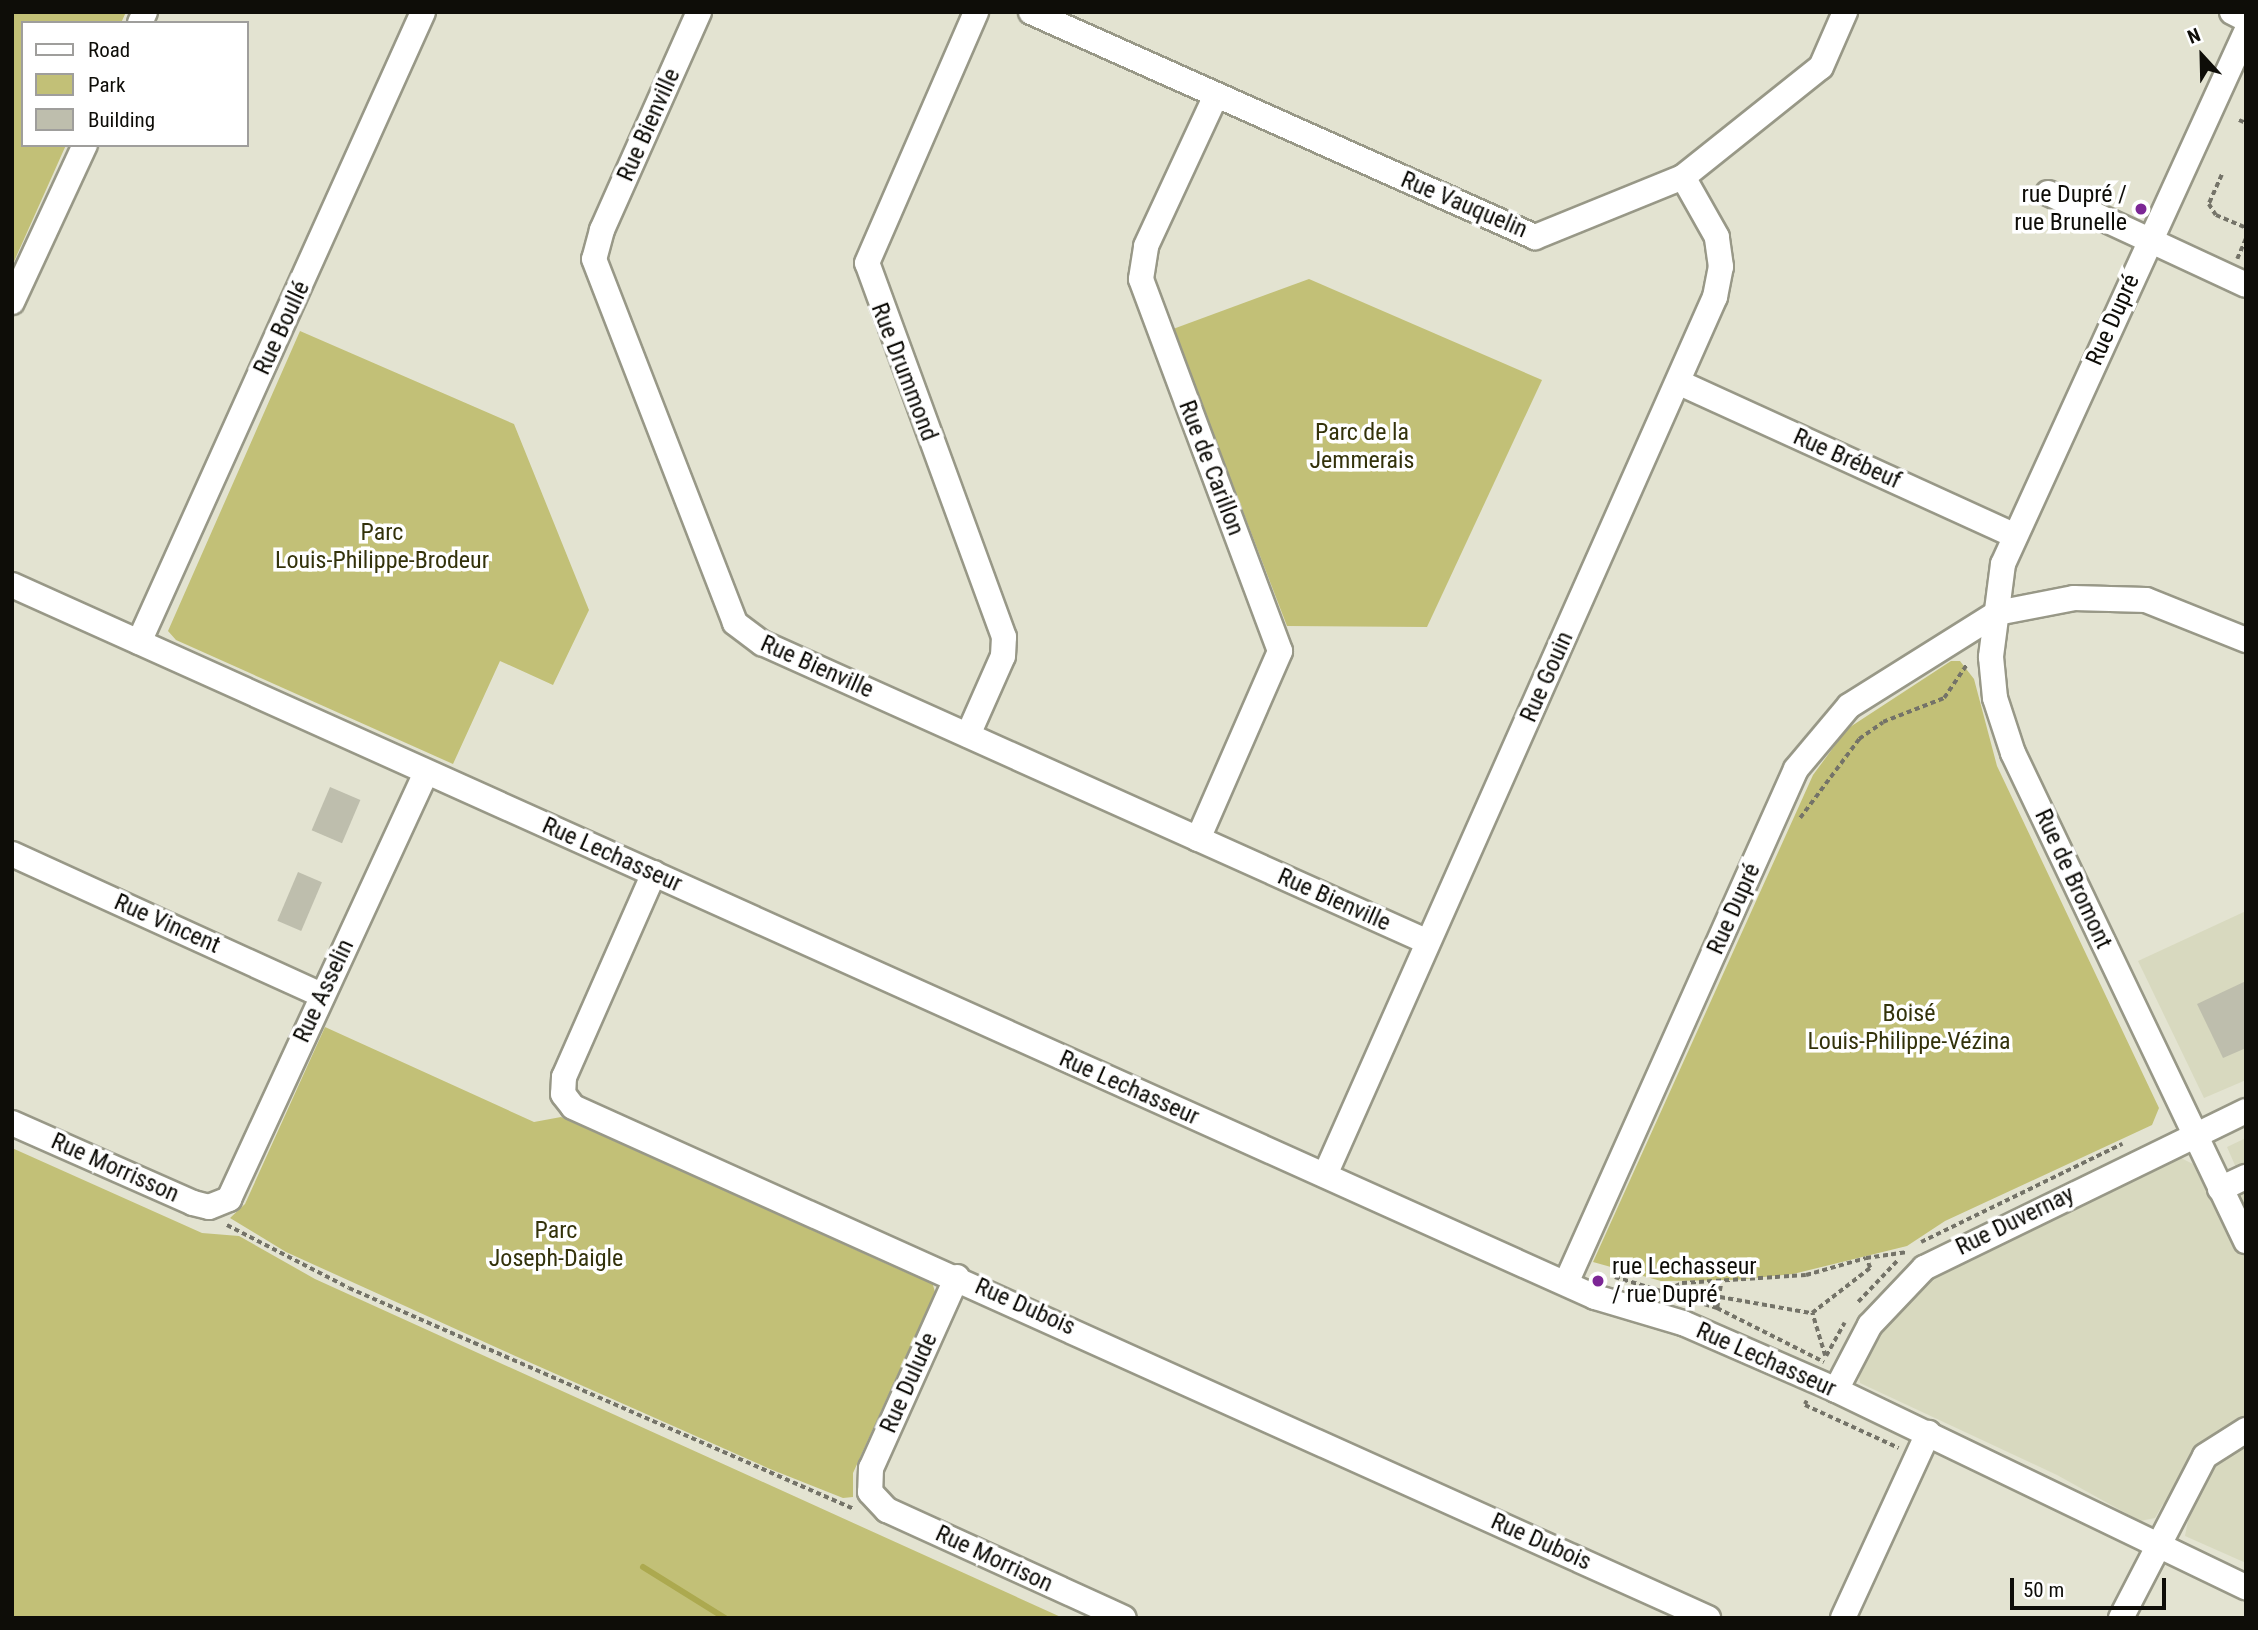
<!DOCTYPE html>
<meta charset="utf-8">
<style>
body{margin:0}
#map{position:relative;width:2258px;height:1630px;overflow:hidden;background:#e3e3d1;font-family:"Roboto Condensed",sans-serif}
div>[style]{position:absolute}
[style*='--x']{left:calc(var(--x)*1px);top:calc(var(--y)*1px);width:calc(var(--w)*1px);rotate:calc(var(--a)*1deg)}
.built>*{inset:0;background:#d8d9bf}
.green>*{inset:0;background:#c2c077}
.stream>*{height:6px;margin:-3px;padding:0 3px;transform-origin:3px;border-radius:3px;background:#aca94f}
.building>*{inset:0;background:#bebead;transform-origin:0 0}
.path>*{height:3.5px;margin-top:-1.75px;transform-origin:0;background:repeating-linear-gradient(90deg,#747368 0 5px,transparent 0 8.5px)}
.roads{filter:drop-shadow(2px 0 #989887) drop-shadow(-2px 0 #989887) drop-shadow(0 2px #989887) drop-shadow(0 -2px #989887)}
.minor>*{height:24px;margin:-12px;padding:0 12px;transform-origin:12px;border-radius:12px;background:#fff}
.dots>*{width:19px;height:19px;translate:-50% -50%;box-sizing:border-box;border:4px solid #fff;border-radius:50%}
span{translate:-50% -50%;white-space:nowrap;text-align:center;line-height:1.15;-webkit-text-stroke:7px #fff;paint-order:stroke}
.street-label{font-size:24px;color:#0e0d08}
.poi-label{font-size:24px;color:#0e0d08}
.right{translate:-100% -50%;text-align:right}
.left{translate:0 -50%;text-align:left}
.park-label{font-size:24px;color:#33320a}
.frame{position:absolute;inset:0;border:14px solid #0e0d08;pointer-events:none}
.legend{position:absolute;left:21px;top:21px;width:228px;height:126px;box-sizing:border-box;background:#fff;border:2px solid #9f9e9c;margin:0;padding:9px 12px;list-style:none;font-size:21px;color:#0e0d08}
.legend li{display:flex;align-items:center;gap:14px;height:35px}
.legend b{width:35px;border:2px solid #9f9e9c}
.north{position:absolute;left:2167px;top:21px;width:70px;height:70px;-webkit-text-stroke:5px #fff;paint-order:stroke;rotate:338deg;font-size:19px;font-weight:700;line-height:28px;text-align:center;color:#0e0d08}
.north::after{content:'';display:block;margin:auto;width:24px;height:32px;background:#0e0d08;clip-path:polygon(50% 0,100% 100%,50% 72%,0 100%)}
.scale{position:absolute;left:2010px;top:1578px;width:156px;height:32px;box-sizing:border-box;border:4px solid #0e0d08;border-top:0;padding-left:9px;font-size:21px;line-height:24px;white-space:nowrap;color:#0e0d08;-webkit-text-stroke:5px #fff;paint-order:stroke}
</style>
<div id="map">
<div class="built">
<i style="clip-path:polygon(2246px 911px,2246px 1080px,2204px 1098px,2138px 961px)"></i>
<i style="clip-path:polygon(2246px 1138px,2246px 1563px,2185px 1536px,2189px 1515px,2163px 1504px,2155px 1518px,2140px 1521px,2057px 1475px,1860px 1383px,1858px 1370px,1876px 1337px,1936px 1275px,2179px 1157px,2193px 1164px,2204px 1186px,2237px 1170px,2227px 1147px)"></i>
</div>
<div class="green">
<i style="clip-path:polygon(12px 12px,126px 12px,121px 23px,23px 23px,23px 145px,66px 145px,12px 266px)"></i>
<i style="clip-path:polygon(1309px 279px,1542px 380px,1427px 627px,1287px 626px,1173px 329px)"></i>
<i style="clip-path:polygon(300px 331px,514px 424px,589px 610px,553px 685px,500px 661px,453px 764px,176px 640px,168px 631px)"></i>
<i style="clip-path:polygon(1951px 661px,1960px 661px,1974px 679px,1997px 766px,2159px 1108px,2152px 1125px,1945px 1221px,1907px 1246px,1793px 1274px,1736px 1280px,1661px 1281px,1593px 1262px,1813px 775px,1847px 729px)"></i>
<i style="clip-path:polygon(325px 1027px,534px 1122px,561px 1117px,905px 1272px,931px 1278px,935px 1292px,853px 1473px,853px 1497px,843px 1498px,770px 1469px,502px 1350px,286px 1252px,230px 1218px,245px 1204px)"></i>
<i style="clip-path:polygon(12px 1148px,202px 1233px,239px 1236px,315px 1279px,1063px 1618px,12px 1618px)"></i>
</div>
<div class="stream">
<i style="--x:643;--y:1567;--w:97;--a:31.9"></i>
</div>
<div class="building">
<i style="left:330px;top:787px;width:33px;height:47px;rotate:23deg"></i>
<i style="left:298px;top:872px;width:26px;height:53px;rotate:23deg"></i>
<i style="clip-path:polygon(2246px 981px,2246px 1048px,2223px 1058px,2197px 1004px)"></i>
</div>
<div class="path">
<i style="--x:2239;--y:120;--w:8;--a:23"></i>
<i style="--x:2222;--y:175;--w:32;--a:114"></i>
<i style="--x:2209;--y:204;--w:13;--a:58"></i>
<i style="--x:2216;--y:215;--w:33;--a:23"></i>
<i style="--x:2237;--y:259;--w:23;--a:-67"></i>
<i style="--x:1800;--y:818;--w:99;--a:-53.2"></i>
<i style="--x:1859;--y:739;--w:29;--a:-35"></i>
<i style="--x:1883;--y:722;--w:66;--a:-21.5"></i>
<i style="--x:1944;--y:698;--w:42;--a:-55.6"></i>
<i style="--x:227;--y:1225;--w:137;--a:27.3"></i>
<i style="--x:349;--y:1288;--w:551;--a:23.64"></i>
<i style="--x:1921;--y:1242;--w:224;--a:-26"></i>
<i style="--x:1615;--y:1277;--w:107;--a:16.9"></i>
<i style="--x:1717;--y:1308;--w:120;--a:26.8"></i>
<i style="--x:1667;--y:1290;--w:17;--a:-25"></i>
<i style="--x:1682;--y:1283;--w:124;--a:-3.7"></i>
<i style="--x:1806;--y:1275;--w:62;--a:-15.8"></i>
<i style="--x:1720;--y:1297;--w:92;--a:10"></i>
<i style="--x:1858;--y:1302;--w:59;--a:-46.4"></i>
<i style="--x:1717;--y:1308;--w:25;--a:-81"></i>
<i style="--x:1825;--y:1356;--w:45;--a:-106.8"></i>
<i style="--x:1812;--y:1313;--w:73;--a:-37.8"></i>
<i style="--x:1870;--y:1268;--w:11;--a:-112"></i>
<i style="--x:1866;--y:1258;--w:42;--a:-8.1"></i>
<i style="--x:1826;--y:1356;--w:38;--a:-61"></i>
<i style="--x:1807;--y:1401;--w:4;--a:117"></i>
<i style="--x:1805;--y:1405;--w:103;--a:24.6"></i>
</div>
<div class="roads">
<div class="minor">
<i style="--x:699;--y:12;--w:239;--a:114"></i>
<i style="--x:602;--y:230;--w:30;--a:105"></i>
<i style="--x:594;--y:259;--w:390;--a:68.8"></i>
<i style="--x:735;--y:623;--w:34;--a:37"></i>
<i style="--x:762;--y:643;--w:730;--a:24.18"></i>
<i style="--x:1031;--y:12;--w:552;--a:24.06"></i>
<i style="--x:1535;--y:237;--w:160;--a:-22.1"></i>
<i style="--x:1683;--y:177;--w:176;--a:-38.6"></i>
<i style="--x:1821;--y:67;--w:60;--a:-66.4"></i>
<i style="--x:2232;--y:12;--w:16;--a:27"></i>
<i style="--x:140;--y:23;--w:12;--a:-66"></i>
<i style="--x:2246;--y:32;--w:585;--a:114.55"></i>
<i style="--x:2003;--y:564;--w:94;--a:97.4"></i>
<i style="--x:1991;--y:657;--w:41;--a:84.4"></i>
<i style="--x:1995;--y:698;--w:58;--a:71.9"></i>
<i style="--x:2013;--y:753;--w:541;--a:64.48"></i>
<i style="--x:2048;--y:193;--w:218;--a:24.9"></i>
<i style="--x:12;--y:302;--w:173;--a:-65.1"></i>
<i style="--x:1680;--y:383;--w:368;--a:24.5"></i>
<i style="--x:12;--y:585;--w:1736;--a:24.22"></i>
<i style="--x:1595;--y:1297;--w:92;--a:16.5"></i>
<i style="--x:1683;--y:1323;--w:167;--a:23.6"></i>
<i style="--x:1836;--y:1390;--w:455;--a:25.7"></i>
<i style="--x:139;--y:642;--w:691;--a:-65.73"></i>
<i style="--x:968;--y:735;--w:86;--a:-66.1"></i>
<i style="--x:1003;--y:656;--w:19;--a:-87"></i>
<i style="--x:1004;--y:637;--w:398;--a:-110.1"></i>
<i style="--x:867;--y:263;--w:274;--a:-66.5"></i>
<i style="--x:1198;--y:839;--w:205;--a:-66.4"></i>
<i style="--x:1280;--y:651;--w:397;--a:-110.5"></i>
<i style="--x:1141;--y:279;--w:33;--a:-81"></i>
<i style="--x:1146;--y:246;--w:166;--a:-65.1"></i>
<i style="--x:12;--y:854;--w:341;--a:24.5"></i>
<i style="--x:654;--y:873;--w:223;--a:113.8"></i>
<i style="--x:564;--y:1077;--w:17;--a:93"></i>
<i style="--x:563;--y:1094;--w:16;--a:52"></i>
<i style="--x:573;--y:1107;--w:1245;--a:24.24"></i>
<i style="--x:12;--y:1123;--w:198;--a:23.8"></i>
<i style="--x:193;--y:1203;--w:16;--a:14"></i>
<i style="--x:209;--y:1207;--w:22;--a:-22"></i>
<i style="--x:229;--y:1199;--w:470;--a:-65.2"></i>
<i style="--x:1325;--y:1175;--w:961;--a:-66.05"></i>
<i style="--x:1715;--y:297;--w:31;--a:-79"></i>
<i style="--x:1721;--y:267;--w:30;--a:-98"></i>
<i style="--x:1717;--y:237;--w:69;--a:-119.5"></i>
<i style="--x:2220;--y:1189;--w:29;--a:-25"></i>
<i style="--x:957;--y:1277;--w:209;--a:114.2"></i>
<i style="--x:871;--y:1468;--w:24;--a:92"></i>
<i style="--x:870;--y:1492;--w:25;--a:47"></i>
<i style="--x:887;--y:1510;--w:260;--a:24.5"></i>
<i style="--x:1566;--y:1283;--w:563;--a:-65.89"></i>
<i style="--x:1796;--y:769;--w:82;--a:-49.9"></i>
<i style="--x:1849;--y:706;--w:175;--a:-32.1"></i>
<i style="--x:1997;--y:613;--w:78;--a:-11"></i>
<i style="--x:2074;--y:598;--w:72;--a:1.6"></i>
<i style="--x:2146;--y:600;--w:108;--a:21.8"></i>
<i style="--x:1836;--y:1390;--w:73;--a:-62.4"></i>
<i style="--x:1870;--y:1325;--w:79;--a:-46.5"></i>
<i style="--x:1924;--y:1268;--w:358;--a:-26"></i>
<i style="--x:1843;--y:1618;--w:204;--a:-65.3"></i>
<i style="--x:2121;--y:1618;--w:182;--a:-62.6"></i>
<i style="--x:2205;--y:1456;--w:49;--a:-32.4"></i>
</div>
</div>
<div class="dots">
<i style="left:2141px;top:209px;background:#7c2695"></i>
<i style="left:1598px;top:1281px;background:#7c2695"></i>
</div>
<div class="street-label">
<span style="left:649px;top:125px;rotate:-66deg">Rue Bienville</span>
<span style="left:1464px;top:205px;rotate:23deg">Rue Vauquelin</span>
<span style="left:2113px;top:320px;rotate:-66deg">Rue Dupré</span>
<span style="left:282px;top:328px;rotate:-65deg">Rue Boullé</span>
<span style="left:904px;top:372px;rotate:69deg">Rue Drummond</span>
<span style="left:1847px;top:459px;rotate:24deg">Rue Brébeuf</span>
<span style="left:1211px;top:468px;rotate:69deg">Rue de Carillon</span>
<span style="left:817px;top:667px;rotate:24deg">Rue Bienville</span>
<span style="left:1547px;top:677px;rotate:-66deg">Rue Gouin</span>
<span style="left:612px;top:855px;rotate:24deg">Rue Lechasseur</span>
<span style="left:2073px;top:879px;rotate:65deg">Rue de Bromont</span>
<span style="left:1334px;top:900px;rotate:24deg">Rue Bienville</span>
<span style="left:1734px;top:909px;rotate:-66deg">Rue Dupré</span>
<span style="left:167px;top:924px;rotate:24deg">Rue Vincent</span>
<span style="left:324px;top:991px;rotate:-65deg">Rue Asselin</span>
<span style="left:1129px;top:1088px;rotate:24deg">Rue Lechasseur</span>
<span style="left:115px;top:1168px;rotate:24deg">Rue Morrisson</span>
<span style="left:2015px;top:1221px;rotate:-26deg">Rue Duvernay</span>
<span style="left:1025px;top:1307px;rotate:24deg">Rue Dubois</span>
<span style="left:1766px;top:1360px;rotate:24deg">Rue Lechasseur</span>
<span style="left:909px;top:1383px;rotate:-66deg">Rue Dulude</span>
<span style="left:1541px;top:1542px;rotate:24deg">Rue Dubois</span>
<span style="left:994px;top:1559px;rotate:25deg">Rue Morrison</span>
</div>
<div class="poi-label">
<span class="right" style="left:2127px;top:209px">rue Dupré /<br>rue Brunelle</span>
<span class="left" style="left:1612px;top:1281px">rue Lechasseur<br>/ rue Dupré</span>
</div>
<div class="park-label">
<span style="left:1362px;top:447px">Parc de la<br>Jemmerais</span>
<span style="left:382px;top:547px">Parc<br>Louis-Philippe-Brodeur</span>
<span style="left:1909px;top:1028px">Boisé<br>Louis-Philippe-Vézina</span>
<span style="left:556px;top:1245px">Parc<br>Joseph-Daigle</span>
</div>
<div class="frame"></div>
<ul class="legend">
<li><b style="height:9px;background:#fff"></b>Road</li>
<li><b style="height:19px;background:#c2c077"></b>Park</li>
<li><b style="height:19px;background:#bebead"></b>Building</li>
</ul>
<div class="north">N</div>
<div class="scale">50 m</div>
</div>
